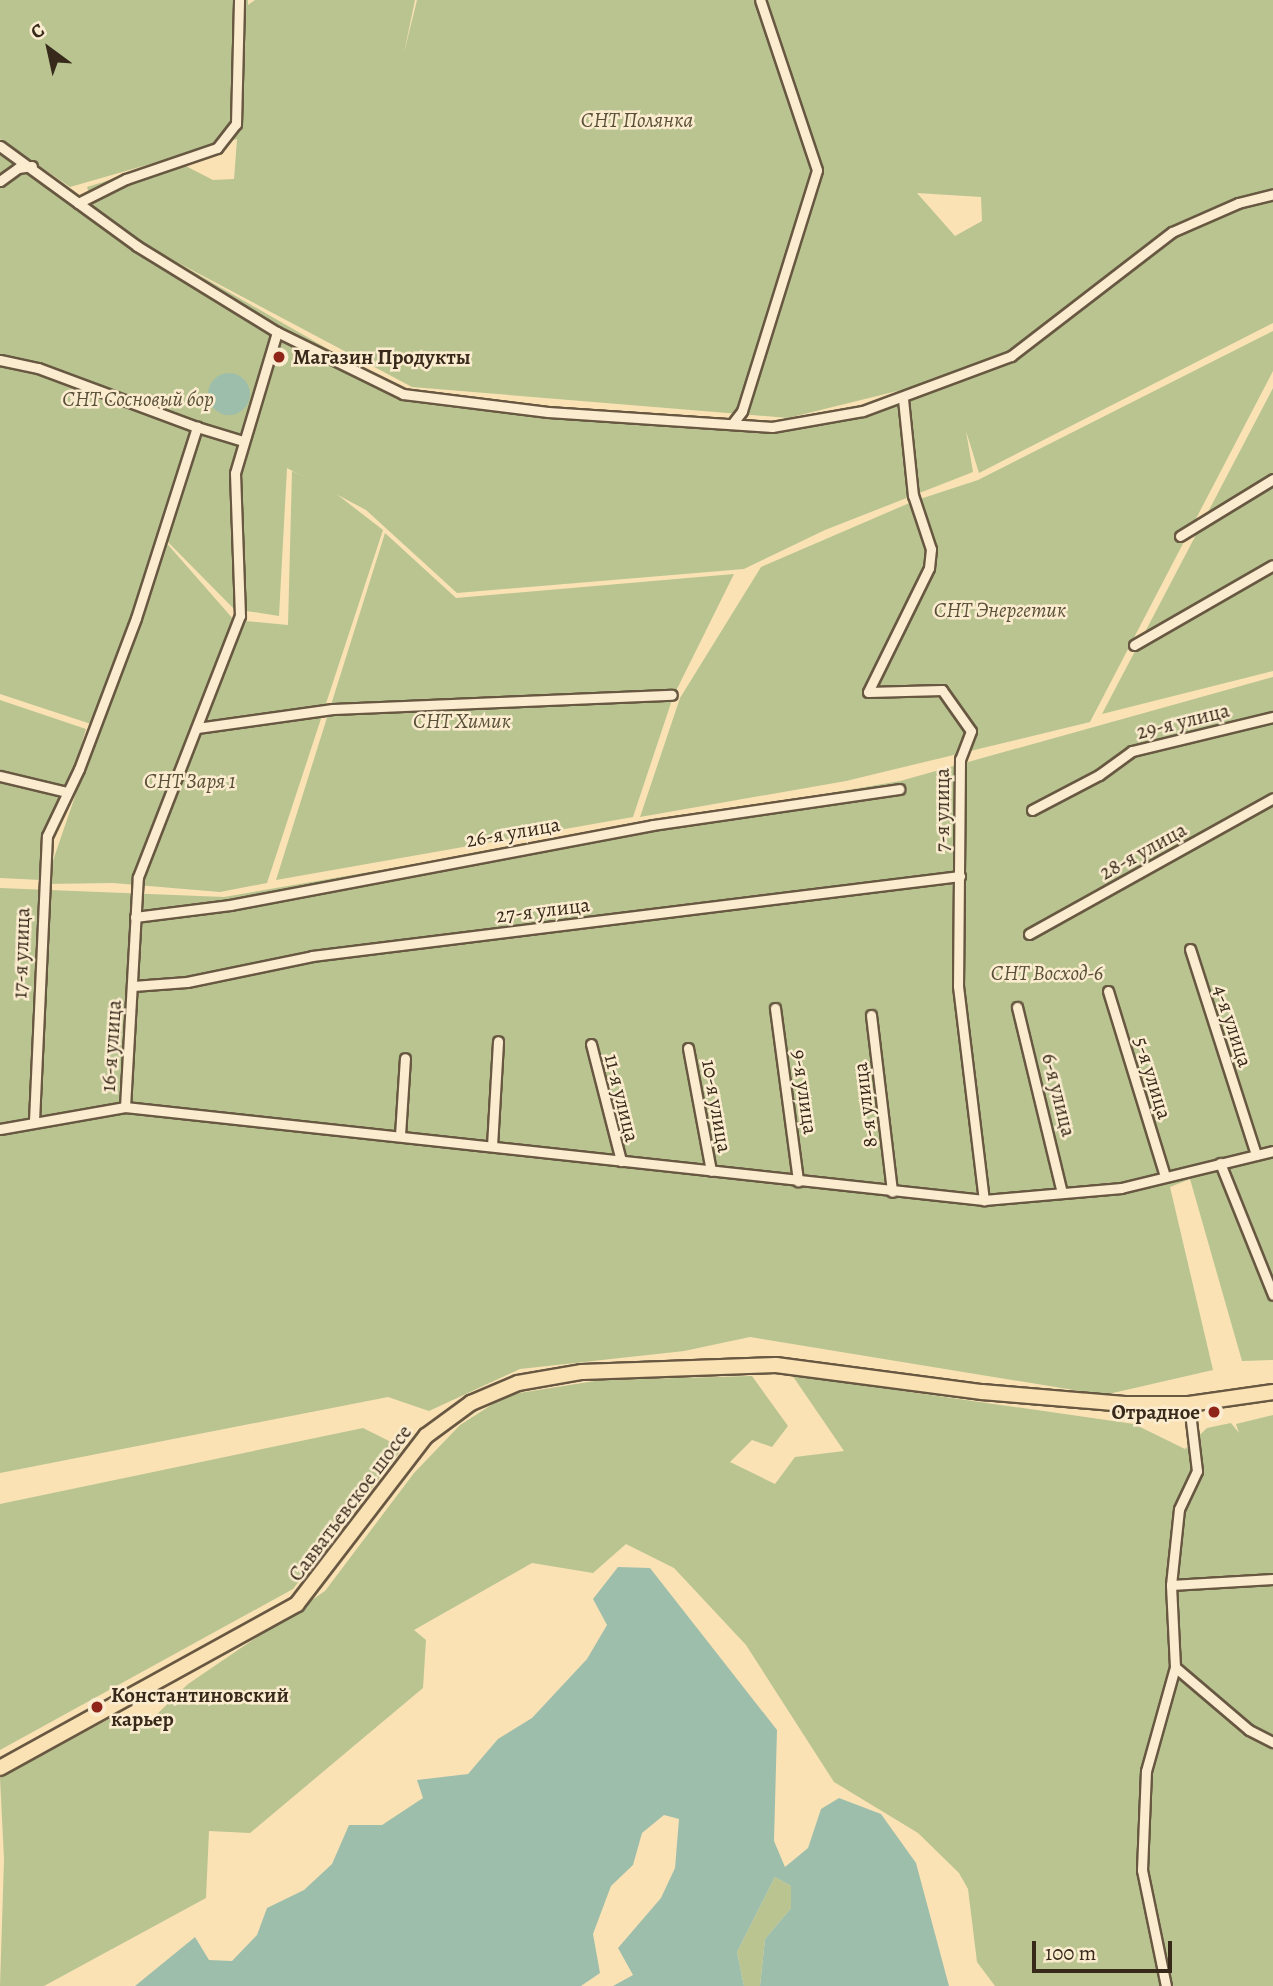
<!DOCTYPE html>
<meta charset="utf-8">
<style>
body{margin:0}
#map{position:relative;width:1273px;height:1986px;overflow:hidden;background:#fae2b5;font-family:Alegreya,serif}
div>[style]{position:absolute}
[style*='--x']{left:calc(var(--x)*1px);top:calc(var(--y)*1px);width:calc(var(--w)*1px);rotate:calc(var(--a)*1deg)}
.green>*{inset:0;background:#b9c491}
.water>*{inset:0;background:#9ebeac}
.round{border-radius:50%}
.roads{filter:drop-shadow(2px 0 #685842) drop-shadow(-2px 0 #685842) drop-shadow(0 2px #685842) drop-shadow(0 -2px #685842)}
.minor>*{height:9px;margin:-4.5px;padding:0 4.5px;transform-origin:4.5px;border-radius:4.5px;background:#fceccf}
.primary>*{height:14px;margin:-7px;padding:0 7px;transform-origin:7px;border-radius:7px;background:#fae2b5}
.dots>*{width:19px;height:19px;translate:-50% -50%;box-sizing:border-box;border:4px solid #fceccf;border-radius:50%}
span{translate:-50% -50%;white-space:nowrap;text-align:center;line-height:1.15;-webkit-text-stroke:5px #fceccf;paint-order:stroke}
.park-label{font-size:21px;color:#585038;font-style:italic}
.poi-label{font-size:21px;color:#372a1b;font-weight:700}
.left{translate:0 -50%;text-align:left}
.right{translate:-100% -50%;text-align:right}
.street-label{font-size:21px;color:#372a1b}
.north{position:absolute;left:14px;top:14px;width:70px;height:70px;-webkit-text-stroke:5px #fceccf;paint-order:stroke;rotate:327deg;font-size:19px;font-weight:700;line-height:28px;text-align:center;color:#372a1b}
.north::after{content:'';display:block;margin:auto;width:24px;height:32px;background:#372a1b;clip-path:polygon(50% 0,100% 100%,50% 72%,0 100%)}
.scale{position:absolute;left:1032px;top:1941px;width:140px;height:32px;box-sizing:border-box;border:4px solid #372a1b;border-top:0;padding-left:9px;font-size:21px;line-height:24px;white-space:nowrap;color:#372a1b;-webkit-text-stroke:5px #fceccf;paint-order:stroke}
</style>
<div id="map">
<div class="green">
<i style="clip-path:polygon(evenodd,0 0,248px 0,248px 5px,255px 0,415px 0,404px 53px,417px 0,1273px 0,1273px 323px,979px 473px,966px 431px,973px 472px,825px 530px,744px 569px,457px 593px,366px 510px,287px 468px,279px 616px,234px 609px,161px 535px,94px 725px,0 694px,0 154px,123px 232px,95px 211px,87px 187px,174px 160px,213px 180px,234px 179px,237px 139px,70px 187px,0 139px,0 0,917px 193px,981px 197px,982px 221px,955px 236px,917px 193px,0 0,173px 260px,412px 387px,788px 418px,950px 378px,776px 432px,401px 391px,173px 260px)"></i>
<i style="clip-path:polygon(1273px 331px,1273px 371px,1090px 722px,846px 781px,640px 817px,680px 698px,761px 567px,914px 501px,978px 480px)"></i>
<i style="clip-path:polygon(1273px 388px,1273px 671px,1102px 714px)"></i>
<i style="clip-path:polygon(292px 471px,330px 489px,383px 530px,267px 883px,220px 892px,113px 883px,45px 884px,163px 539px,234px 620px,288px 625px)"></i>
<i style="clip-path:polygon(385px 533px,456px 598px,734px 574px,673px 697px,633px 817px,276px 880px)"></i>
<i style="clip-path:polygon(1273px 677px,1273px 1360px,1242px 1361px,1190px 1179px,1170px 1187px,1213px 1370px,1104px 1395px,750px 1337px,684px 1351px,520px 1369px,429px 1411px,388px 1397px,0 1473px,0 888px,224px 897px,900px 781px)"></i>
<i style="clip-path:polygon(0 700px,86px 729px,41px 880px,0 878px)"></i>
<i style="clip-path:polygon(792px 1375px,1134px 1424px,1185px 1449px,1207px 1428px,1231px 1423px,1239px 1433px,1236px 1424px,1273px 1415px,1273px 1986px,995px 1986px,977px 1962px,968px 1889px,959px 1873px,918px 1833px,834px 1782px,746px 1645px,674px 1568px,626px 1544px,593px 1573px,532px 1563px,414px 1630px,426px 1640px,423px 1688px,250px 1833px,209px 1831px,206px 1898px,44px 1986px,0 1986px,4px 1859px,0 1778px,113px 1717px,153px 1718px,188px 1684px,325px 1591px,414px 1473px,460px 1425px,507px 1395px,601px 1380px,752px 1376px,788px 1426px,772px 1447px,752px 1440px,730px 1462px,775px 1484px,795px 1457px,844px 1451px)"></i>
<i style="clip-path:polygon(363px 1428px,403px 1448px,293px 1589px,0 1750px,0 1504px)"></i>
<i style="clip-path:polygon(775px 1877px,791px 1886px,791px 1908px,765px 1939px,760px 1986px,744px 1986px,737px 1952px)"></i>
</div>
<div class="water">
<i class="round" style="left:208px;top:373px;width:42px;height:42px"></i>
<i style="clip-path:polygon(618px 1567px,650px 1568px,777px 1730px,774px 1841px,785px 1867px,808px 1848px,821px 1809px,839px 1798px,881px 1814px,916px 1863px,949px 1986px,760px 1986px,765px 1939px,791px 1908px,791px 1886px,775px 1877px,737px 1952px,744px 1986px,613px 1986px,633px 1975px,618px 1948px,661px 1898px,675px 1868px,679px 1819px,664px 1815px,642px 1833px,633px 1865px,611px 1886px,593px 1934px,600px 1973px,581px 1986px,135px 1986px,195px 1937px,209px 1960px,232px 1961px,257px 1935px,267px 1908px,304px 1890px,332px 1864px,349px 1825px,382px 1825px,423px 1798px,417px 1780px,468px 1774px,498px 1739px,532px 1718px,587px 1659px,607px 1625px,593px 1599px)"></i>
</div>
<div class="roads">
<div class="minor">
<i style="--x:0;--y:146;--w:170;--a:36.1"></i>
<i style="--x:137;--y:246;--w:164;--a:31.6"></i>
<i style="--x:277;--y:332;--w:140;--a:26.2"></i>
<i style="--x:403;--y:394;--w:146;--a:7.1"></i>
<i style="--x:548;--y:412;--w:225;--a:3.8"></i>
<i style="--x:772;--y:427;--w:92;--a:-10"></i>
<i style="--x:863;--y:411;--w:158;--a:-20.4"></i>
<i style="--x:1011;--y:356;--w:203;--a:-37.6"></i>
<i style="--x:1172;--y:232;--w:72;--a:-23.7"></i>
<i style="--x:1238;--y:203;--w:36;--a:-14"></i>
<i style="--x:0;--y:181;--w:22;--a:-36"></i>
<i style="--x:18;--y:168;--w:14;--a:-8"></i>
<i style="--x:78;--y:203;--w:54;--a:-26.6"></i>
<i style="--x:126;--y:179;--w:96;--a:-18.8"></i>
<i style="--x:217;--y:148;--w:31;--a:-52"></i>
<i style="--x:236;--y:124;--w:124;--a:-88.6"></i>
<i style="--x:0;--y:360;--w:39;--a:12"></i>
<i style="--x:38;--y:368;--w:170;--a:20.4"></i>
<i style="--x:903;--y:399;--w:97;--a:84.1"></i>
<i style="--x:913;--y:495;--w:57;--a:71.6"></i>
<i style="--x:931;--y:549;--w:19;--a:96"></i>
<i style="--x:929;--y:568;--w:138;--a:116.2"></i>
<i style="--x:868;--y:692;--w:74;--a:-1.5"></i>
<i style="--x:942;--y:690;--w:50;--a:54.7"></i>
<i style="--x:971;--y:731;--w:30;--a:111"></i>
<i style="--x:960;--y:759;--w:227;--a:90.5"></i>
<i style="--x:958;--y:986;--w:216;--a:83.1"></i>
<i style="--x:732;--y:424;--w:16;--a:-52"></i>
<i style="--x:742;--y:411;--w:252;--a:-72.7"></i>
<i style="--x:817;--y:170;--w:179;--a:-108.5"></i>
<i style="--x:1180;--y:536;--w:109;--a:-31.5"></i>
<i style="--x:1134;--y:645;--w:160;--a:-29.9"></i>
<i style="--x:197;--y:728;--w:137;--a:-8"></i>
<i style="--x:333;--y:709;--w:339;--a:-2.4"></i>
<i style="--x:0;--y:776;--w:69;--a:13.4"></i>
<i style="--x:1032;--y:810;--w:76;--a:-27.6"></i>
<i style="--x:1099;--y:775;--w:41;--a:-36"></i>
<i style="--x:1132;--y:751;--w:145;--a:-13.6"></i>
<i style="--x:135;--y:917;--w:96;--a:-7.2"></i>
<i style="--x:230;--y:905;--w:430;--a:-10.7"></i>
<i style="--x:653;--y:825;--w:249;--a:-8.3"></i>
<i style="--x:1029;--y:934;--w:279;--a:-29.1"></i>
<i style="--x:1190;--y:949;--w:216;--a:72.2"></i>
<i style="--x:133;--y:986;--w:54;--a:-4.2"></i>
<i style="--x:187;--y:982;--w:128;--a:-11.7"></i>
<i style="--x:312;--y:956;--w:653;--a:-7.04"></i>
<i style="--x:1108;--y:991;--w:194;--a:72.9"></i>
<i style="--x:1017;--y:1007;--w:191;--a:76.4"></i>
<i style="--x:775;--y:1008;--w:175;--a:82.4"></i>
<i style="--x:871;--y:1015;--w:178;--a:83.2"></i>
<i style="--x:591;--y:1044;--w:121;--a:75.6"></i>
<i style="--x:688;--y:1048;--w:125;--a:79.4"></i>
<i style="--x:125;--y:1107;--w:230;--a:-86.8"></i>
<i style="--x:138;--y:877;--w:280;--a:-68.7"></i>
<i style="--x:240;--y:616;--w:143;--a:-92"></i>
<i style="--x:235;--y:473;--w:147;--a:-73.4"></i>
<i style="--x:34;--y:1121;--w:285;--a:-87.4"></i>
<i style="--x:47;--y:836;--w:74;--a:-64.5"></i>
<i style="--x:79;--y:769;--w:161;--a:-69.3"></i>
<i style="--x:136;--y:618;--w:201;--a:-72.3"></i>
<i style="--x:197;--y:427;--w:48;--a:16.9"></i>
<i style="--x:0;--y:1129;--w:127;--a:-10"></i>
<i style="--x:125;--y:1107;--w:864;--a:6.18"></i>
<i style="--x:984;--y:1200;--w:138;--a:-5"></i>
<i style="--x:1121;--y:1188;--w:156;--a:-13.7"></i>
<i style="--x:400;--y:1135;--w:77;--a:-86.3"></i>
<i style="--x:492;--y:1146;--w:105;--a:-86.7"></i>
<i style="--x:1220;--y:1163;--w:142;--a:68.1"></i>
<i style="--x:1171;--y:1585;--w:102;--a:-3.4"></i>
<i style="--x:1175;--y:1667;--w:97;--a:40.4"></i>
<i style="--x:1249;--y:1730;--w:27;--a:27"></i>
<i style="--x:1166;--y:1986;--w:118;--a:-101.7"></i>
<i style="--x:1142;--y:1870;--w:99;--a:-87.7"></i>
<i style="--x:1146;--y:1771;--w:108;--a:-74.4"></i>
<i style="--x:1175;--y:1667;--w:82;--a:-92.8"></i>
<i style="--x:1171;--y:1585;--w:76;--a:-84"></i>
<i style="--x:1179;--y:1509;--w:42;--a:-64.7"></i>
<i style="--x:1197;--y:1471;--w:67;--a:-96.8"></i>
</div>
<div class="primary">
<i style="--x:0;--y:1768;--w:339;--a:-28.9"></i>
<i style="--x:297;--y:1604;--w:212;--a:-52.5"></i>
<i style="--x:426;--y:1436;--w:56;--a:-36.3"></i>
<i style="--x:471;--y:1403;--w:51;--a:-23.1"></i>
<i style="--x:518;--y:1383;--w:65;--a:-9.8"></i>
<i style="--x:582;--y:1372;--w:194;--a:-2.1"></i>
<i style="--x:776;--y:1365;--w:208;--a:7.5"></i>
<i style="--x:982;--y:1392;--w:143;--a:4.8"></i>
<i style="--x:1124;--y:1404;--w:65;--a:0"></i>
<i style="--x:1189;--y:1404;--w:85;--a:-8.1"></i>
</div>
</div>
<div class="dots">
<i style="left:279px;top:357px;background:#8f2418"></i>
<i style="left:1214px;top:1412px;background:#8f2418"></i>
<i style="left:97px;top:1707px;background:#8f2418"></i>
</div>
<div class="park-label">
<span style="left:637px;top:120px">СНТ Полянка</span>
<span style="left:138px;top:399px">СНТ Сосновый бор</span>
<span style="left:1000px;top:610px">СНТ Энергетик</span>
<span style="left:462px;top:721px">СНТ Химик</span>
<span style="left:190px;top:781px">СНТ Заря 1</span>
<span style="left:1047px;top:973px">СНТ Восход-6</span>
</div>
<div class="poi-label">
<span class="left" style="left:293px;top:357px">Магазин Продукты</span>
<span class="right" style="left:1200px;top:1412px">Отрадное</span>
<span class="left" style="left:111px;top:1707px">Константиновский<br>карьер</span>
</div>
<div class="street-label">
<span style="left:1183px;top:721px;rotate:-14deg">29-я улица</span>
<span style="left:942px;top:810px;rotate:-90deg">7-я улица</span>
<span style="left:513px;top:832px;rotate:-10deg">26-я улица</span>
<span style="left:1143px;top:851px;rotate:-29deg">28-я улица</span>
<span style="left:543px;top:910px;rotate:-7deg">27-я улица</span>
<span style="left:21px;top:953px;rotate:-88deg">17-я улица</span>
<span style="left:1233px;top:1026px;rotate:72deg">4-я улица</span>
<span style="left:111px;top:1046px;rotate:-86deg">16-я улица</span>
<span style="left:1153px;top:1078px;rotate:73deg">5-я улица</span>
<span style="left:805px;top:1092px;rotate:82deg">9-я улица</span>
<span style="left:1059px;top:1095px;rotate:76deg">6-я улица</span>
<span style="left:622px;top:1098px;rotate:76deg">11-я улица</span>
<span style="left:865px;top:1105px;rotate:-97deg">8-я улица</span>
<span style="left:717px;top:1106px;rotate:80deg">10-я улица</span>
<span style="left:350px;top:1503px;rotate:-53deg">Савватьевское шоссе</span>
</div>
<div class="north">С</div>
<div class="scale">100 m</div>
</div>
